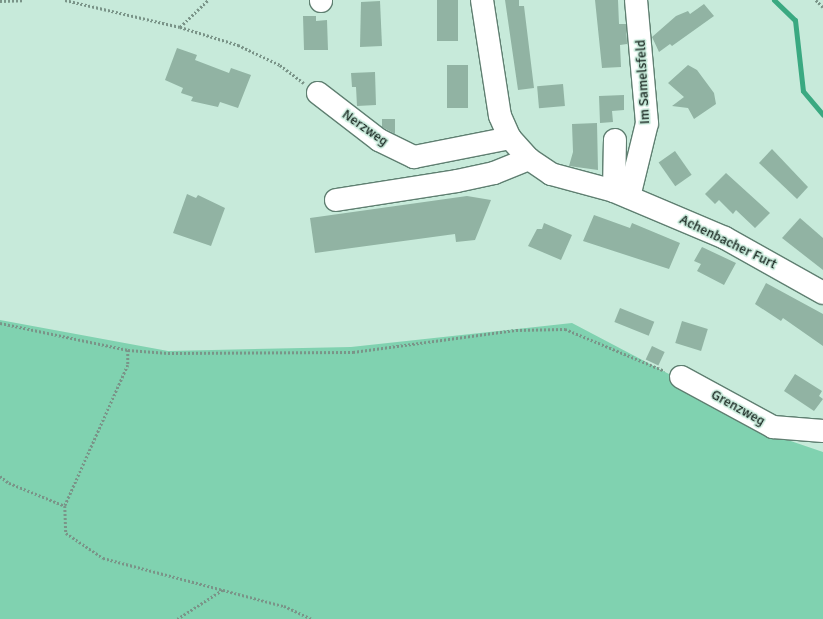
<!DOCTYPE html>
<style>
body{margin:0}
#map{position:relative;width:823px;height:619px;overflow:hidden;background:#c7eada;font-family:Signika,sans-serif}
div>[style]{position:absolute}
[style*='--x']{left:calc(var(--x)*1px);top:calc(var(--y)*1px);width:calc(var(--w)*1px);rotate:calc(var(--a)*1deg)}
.green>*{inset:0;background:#80d2b0}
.stream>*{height:5px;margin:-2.5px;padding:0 2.5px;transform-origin:2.5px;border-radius:2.5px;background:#3aa981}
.building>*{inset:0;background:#91b3a3;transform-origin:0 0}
.path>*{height:2.5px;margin-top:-1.25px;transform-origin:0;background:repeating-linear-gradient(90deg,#7a9488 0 2px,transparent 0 4px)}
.roads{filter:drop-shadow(1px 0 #5f7f71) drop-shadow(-1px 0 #5f7f71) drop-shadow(0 1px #5f7f71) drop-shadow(0 -1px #5f7f71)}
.minor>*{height:22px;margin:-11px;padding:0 11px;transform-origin:11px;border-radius:11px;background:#fff}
span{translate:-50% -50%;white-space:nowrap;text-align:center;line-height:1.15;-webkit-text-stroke:3px #c7eada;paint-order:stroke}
.street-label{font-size:14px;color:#1b2923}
</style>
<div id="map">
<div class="green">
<i style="clip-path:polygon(0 320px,168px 351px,351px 347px,572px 323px,705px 393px,773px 435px,823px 452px,823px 619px,0 619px)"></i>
</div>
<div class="stream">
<i style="--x:774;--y:0;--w:29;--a:44"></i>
<i style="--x:795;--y:20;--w:71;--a:83.6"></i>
<i style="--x:803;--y:91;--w:31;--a:50"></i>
</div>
<div class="building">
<i style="left:437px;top:0;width:21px;height:41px"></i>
<i style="clip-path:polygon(505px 0,519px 0,519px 6px,524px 6px,534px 88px,518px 90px)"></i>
<i style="clip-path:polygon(595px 0,618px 0,619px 24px,626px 24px,627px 44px,620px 45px,621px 67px,602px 68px)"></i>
<i style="clip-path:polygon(380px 1px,382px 46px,360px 47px,361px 2px)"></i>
<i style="clip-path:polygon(704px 4px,714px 16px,672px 46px,670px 44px,659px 52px,652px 37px,676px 16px,688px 11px,690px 14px)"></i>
<i style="clip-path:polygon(303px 16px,316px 16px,316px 21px,327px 20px,328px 50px,304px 50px)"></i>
<i style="clip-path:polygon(177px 48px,197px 55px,195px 60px,229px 73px,231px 68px,251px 75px,238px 108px,220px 102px,218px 107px,191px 101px,193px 97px,181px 93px,183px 88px,165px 80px)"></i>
<i style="left:447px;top:65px;width:21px;height:43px"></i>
<i style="clip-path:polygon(688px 65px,697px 70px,714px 93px,716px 104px,694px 119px,688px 108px,672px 106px,684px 97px,668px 83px)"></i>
<i style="clip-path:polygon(375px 72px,376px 105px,357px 106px,356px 87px,352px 87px,351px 73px)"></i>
<i style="left:563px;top:84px;width:22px;height:26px;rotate:85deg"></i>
<i style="clip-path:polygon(624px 95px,624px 110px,612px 111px,613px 122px,600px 123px,599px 96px)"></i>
<i style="clip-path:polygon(382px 119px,395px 119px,395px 134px,382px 127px)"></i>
<i style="clip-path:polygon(597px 123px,598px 170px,569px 166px,573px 152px,572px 124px)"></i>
<i style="clip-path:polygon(772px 149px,808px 187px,797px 199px,759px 163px)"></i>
<i style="left:675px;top:151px;width:29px;height:20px;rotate:55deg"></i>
<i style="clip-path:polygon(726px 173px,770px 213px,755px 228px,736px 210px,733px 214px,719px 200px,715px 204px,705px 194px)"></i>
<i style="clip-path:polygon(187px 194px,196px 198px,198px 195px,225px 208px,211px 246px,173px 233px)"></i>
<i style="clip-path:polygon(467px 196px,491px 200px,475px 240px,456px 242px,455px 234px,315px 253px,310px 218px)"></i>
<i style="clip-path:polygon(594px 215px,630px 228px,632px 223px,680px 243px,669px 269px,583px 241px)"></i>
<i style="clip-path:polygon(800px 218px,823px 238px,823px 270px,782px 238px)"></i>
<i style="clip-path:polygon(544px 223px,572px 235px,561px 260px,528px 246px,537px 229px,542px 229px)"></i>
<i style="clip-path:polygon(702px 247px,736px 263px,724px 285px,697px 271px,701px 264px,694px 261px)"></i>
<i style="clip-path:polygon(766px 283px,823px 314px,823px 346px,783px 318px,781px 321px,755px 304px)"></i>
<i style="left:620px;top:308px;width:37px;height:15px;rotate:22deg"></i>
<i style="left:682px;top:321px;width:27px;height:23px;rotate:17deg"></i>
<i style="left:652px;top:346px;width:14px;height:15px;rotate:25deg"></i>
<i style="clip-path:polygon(795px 374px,822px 391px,819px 396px,823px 399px,814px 411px,784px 391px)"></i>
</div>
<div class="path">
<i style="--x:65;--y:0;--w:118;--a:13.2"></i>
<i style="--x:180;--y:27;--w:39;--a:-44"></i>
<i style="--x:816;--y:0;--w:10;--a:45"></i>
<i style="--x:0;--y:1;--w:24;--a:-2"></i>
<i style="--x:180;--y:27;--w:61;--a:17.2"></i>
<i style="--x:238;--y:45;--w:47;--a:25.5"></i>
<i style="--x:280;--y:65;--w:30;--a:37"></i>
<i style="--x:0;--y:323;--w:131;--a:11.9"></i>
<i style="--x:128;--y:350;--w:40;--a:4.3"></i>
<i style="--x:168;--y:353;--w:185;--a:-0.3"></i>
<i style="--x:353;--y:352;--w:164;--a:-7.7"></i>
<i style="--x:516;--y:330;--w:49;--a:-1.2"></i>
<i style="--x:565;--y:329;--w:108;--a:22.8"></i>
<i style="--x:128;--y:350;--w:15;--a:90"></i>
<i style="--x:128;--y:365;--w:154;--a:114.1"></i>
<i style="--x:65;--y:506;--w:27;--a:88"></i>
<i style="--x:66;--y:533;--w:45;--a:34"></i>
<i style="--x:103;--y:558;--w:187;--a:14.9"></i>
<i style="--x:284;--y:606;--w:31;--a:25"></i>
<i style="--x:0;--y:476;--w:11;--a:38"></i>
<i style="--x:9;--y:483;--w:61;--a:22.3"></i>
<i style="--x:177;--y:619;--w:56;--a:-32.6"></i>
</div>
<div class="roads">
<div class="minor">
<i style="--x:482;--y:0;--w:117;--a:81.2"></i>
<i style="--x:500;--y:116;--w:24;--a:66"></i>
<i style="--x:510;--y:138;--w:28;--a:48"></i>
<i style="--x:529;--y:159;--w:27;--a:34"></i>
<i style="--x:551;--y:174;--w:65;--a:15.1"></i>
<i style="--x:614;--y:191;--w:121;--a:22.9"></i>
<i style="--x:725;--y:238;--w:112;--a:29.3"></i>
<i style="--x:321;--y:1;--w:1;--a:-90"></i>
<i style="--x:318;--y:93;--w:77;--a:37.6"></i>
<i style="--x:379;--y:140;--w:39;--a:26"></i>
<i style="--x:414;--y:157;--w:98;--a:-11.2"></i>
<i style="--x:614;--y:191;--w:51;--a:-88.9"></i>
<i style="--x:629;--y:197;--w:76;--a:-76.3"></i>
<i style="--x:647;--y:123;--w:123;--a:-95.1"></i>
<i style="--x:336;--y:200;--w:122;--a:-8.9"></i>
<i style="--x:457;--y:181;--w:38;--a:-12"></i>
<i style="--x:494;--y:173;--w:38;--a:-22"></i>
<i style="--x:681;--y:377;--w:105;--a:28.5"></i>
<i style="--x:773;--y:427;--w:50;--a:4.6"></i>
</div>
</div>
<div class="street-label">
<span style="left:643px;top:82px;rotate:-93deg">Im Samelsfeld</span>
<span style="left:365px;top:128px;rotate:35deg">Nerzweg</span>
<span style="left:728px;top:242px;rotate:26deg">Achenbacher Furt</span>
<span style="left:738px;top:408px;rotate:29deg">Grenzweg</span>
</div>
</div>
